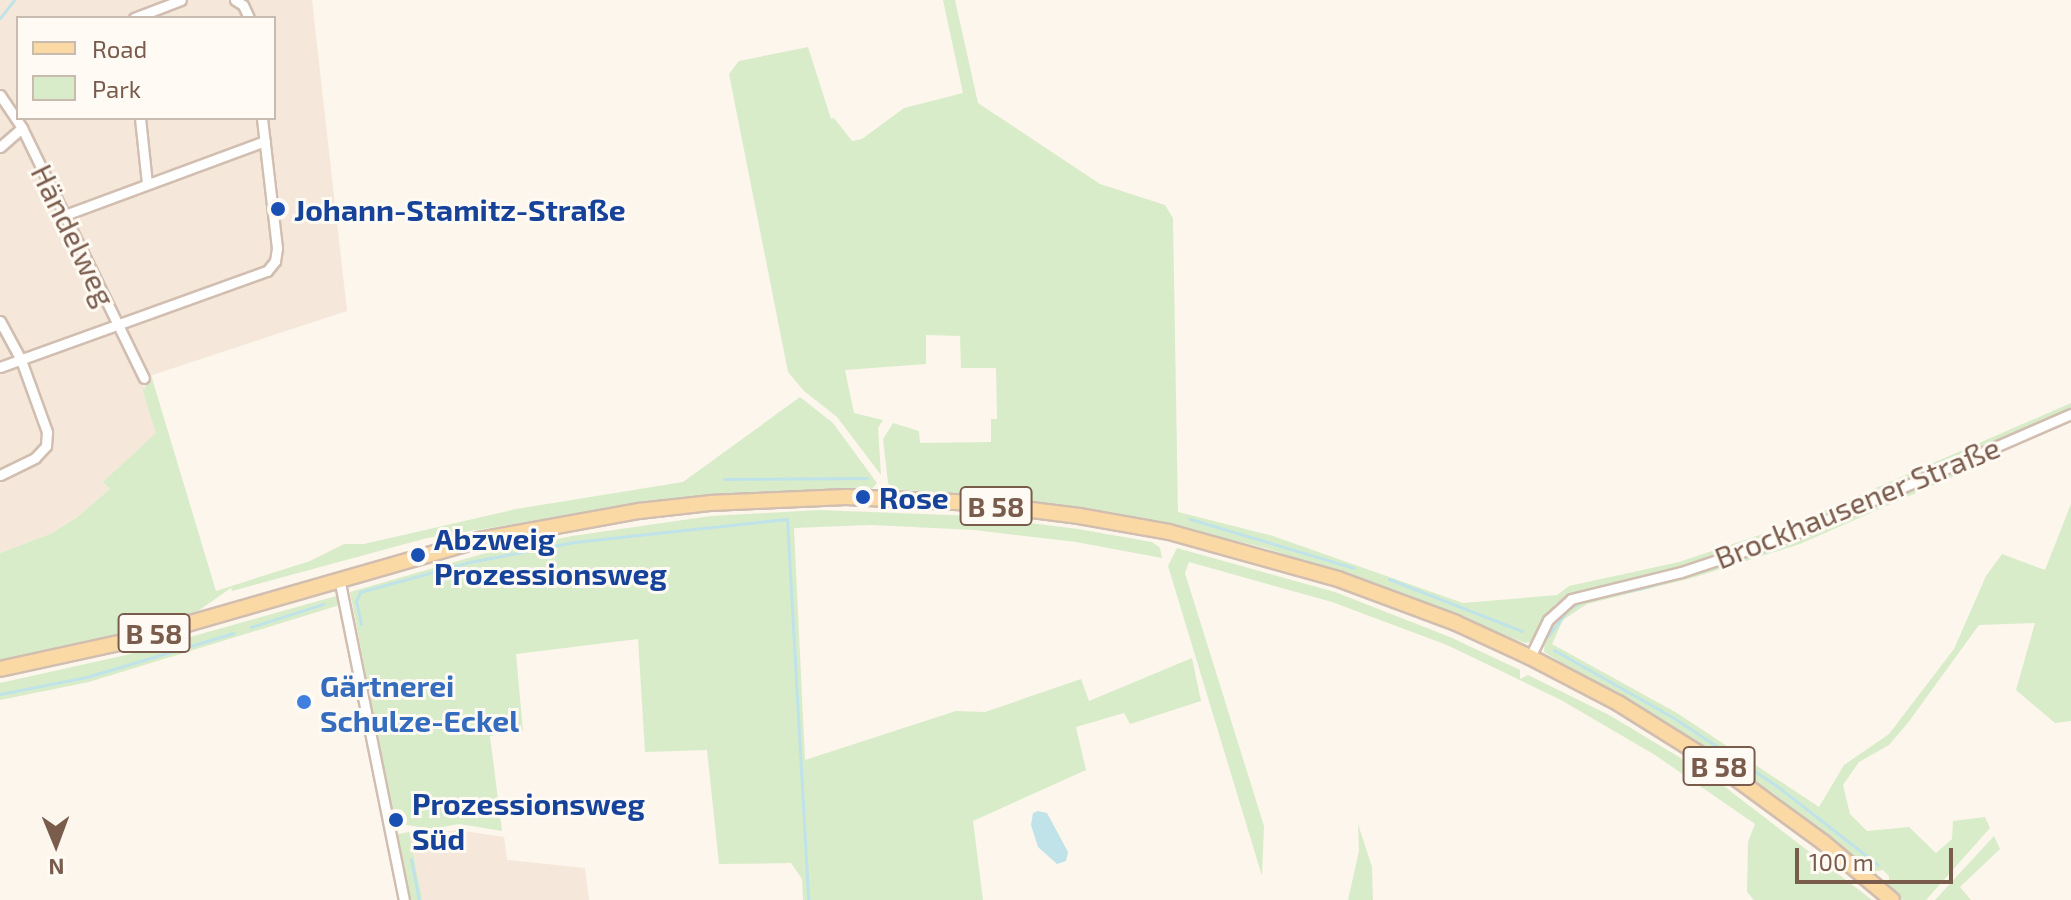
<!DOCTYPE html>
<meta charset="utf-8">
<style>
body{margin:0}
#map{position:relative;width:2071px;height:900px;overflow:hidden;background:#fdf6ec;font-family:"Exo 2",sans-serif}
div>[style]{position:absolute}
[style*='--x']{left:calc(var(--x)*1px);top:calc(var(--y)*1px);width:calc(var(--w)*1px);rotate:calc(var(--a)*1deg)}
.residential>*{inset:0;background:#f5e8da}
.green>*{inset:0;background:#d8ecc9;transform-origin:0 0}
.water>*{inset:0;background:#bfe3e8}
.stream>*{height:3px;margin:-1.5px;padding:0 1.5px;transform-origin:1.5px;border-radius:1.5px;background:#bfe3e8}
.roads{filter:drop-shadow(2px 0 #d1beb0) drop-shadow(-2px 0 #d1beb0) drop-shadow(0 2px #d1beb0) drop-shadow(0 -2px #d1beb0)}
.street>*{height:9px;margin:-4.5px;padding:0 4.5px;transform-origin:4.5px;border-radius:4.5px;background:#fff}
.primary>*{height:14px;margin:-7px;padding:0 7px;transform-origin:7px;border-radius:7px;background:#fbd9a5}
.dots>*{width:22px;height:22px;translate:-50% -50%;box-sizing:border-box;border:4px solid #fffaf3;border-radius:50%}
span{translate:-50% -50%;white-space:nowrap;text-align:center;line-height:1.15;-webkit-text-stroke:6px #fffaf3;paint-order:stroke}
.shield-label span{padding:2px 6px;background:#fffaf3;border:2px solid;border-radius:6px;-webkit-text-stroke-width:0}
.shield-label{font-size:28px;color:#7a5c4d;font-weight:700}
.transit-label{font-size:30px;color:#164399;font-weight:700}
.left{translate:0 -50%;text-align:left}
.street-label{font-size:30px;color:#7a5c4d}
.shop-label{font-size:30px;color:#366cbe;font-weight:700}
.legend{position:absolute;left:16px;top:16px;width:260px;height:104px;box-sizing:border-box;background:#fffaf3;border:2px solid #cabbb1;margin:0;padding:10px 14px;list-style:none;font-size:24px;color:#7a5c4d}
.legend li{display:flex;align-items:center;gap:16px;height:40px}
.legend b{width:40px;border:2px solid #cabbb1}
.north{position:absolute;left:16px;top:804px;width:80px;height:80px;-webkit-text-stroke:6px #fffaf3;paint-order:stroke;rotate:179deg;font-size:22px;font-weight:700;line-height:32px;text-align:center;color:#7a5c4d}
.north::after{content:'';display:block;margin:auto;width:28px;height:36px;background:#7a5c4d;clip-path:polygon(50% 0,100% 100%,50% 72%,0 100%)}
.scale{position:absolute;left:1795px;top:848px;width:158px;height:36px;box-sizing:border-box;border:4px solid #7a5c4d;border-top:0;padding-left:10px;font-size:24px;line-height:28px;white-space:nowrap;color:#7a5c4d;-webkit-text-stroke:6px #fffaf3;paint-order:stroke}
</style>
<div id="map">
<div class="residential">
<i style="clip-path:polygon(evenodd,0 0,312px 0,347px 311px,146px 377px,146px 388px,142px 390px,157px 433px,104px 482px,110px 489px,76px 518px,50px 534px,0 553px,0 0,18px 18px,274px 18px,274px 118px,18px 118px,18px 18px)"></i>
<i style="clip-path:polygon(457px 830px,504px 837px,507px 860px,585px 868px,589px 900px,422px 900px,409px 832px,433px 834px)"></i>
</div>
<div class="green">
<i style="clip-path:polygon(943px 0,955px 0,978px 103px,1100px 184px,1165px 205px,1173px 218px,1178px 512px,1273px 536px,1463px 603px,1557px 595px,1569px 586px,1679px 562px,1793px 524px,2071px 403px,2071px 410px,1795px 530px,1681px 568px,1570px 595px,1555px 604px,1531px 642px,1525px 643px,1343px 574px,1265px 548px,1174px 526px,976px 495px,892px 489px,888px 483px,883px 439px,893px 423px,919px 431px,920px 443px,991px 442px,991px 419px,997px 419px,996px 368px,961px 368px,960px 336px,926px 335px,926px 364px,845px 370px,854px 413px,883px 420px,878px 428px,881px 475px,837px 417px,804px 391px,788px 372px,729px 74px,739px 61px,808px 47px,831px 119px,834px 118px,852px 141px,862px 139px,904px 108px,963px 93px)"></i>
<i style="clip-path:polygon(151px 375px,216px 591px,310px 561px,344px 544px,364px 544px,516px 509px,683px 482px,800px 397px,833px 423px,877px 483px,871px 490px,769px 491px,684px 497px,427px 538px,232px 591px,231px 588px,198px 611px,124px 635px,0 663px,0 553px,50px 534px,76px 518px,110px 489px,103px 482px,156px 433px,142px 389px,146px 388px,146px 377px)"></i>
<i style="clip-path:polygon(1997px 449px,2000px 456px,1800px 544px,1692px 578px,1587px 604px,1563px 620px,1552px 644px,1677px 713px,1819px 807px,1844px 765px,1889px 734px,1954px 649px,1986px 576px,2002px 554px,2045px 570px,2071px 504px,2071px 721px,2055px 723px,2016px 690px,2035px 623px,1979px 625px,1907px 724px,1889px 745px,1859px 762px,1843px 785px,1850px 814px,1867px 831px,1909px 827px,1936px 853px,1952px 839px,1953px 821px,1985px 817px,1990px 828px,1926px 900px,1903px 900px,1889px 887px,1889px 876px,1883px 870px,1871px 872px,1773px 793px,1544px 652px,1545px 636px,1551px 622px,1571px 603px,1681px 574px)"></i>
<i style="clip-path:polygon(819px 510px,975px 516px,1078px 529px,1152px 542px,1160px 548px,1162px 558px,1076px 542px,974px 530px,871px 525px,794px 528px,805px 760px,956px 711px,985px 712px,1081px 679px,1089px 701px,1192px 658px,1201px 701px,1130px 724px,1124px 713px,1076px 727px,1086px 770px,973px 821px,983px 900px,803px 900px,802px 879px,791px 863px,719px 864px,707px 750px,645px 752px,638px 639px,516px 654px,523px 731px,490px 736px,502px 831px,459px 824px,432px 829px,394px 823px,350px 592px,482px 554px,572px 536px,711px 516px)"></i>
<i style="clip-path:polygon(1177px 548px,1335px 592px,1450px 637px,1520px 670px,1520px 679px,1528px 675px,1611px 716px,1712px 777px,1872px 900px,1754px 900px,1747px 892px,1748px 842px,1755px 824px,1655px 755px,1561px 700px,1447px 645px,1332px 602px,1189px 562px,1185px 573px,1264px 826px,1262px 876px,1168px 566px)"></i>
<i style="clip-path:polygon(336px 596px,340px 605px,89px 682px,0 700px,0 683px,126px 655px)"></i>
<i style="clip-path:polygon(1358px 824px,1372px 867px,1373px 900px,1348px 900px,1359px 851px)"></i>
<i style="left:409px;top:832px;width:69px;height:14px;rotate:79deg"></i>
<i style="clip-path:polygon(1994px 836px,2000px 849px,1960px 887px,1971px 900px,1935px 900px)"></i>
</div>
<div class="water">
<i style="clip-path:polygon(1038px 811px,1047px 813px,1068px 852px,1066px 861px,1057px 864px,1038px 847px,1031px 825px,1033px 813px)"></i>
</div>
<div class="stream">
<i style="--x:0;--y:18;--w:23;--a:-52"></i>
<i style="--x:724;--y:479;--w:143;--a:-0.4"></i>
<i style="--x:1190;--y:519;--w:171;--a:16.6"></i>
<i style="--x:1389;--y:579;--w:143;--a:21.4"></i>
<i style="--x:1607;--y:595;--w:36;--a:-11"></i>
<i style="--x:1642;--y:588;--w:136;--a:-16.7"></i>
<i style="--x:1772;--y:549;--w:245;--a:-23.1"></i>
<i style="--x:361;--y:624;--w:24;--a:-102"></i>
<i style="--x:356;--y:601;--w:10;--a:-66"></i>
<i style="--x:360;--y:592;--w:114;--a:-15.3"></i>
<i style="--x:470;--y:562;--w:106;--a:-10.9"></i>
<i style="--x:574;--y:542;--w:214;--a:-6.2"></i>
<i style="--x:787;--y:519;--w:382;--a:86.8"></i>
<i style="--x:251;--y:627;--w:76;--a:-17.7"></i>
<i style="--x:1548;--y:636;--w:34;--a:-53"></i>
<i style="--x:1568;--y:609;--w:18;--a:-29"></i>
<i style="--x:1554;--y:650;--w:138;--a:29.5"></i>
<i style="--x:1674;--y:718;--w:123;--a:33.4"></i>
<i style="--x:1777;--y:786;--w:128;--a:38"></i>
<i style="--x:0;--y:694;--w:89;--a:-11.1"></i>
<i style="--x:87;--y:677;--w:153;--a:-16.7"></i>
<i style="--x:411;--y:859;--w:42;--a:79"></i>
</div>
<div class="roads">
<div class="street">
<i style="--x:235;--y:0;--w:9;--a:32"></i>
<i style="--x:243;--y:5;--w:14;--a:65"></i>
<i style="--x:134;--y:18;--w:50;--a:-21"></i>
<i style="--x:0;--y:95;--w:40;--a:56"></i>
<i style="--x:22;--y:128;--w:278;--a:64"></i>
<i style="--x:140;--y:118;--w:66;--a:83.9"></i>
<i style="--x:0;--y:147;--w:29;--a:-41"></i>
<i style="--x:65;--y:215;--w:213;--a:-20.3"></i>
<i style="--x:0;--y:321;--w:44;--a:61.7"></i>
<i style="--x:21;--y:360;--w:77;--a:70.1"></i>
<i style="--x:47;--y:432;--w:14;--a:94"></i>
<i style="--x:46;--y:446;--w:16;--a:133"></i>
<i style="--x:35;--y:458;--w:39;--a:154"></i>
<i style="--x:0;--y:367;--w:284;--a:-19.8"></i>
<i style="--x:267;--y:271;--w:13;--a:-51"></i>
<i style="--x:275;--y:261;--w:13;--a:-81"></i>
<i style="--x:277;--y:248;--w:131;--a:-96.6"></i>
<i style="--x:339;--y:578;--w:328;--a:78.6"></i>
<i style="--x:1530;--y:657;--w:41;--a:-64.1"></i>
<i style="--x:1548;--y:620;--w:31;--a:-42"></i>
<i style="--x:1571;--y:599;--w:113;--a:-13.8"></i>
<i style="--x:1681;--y:572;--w:120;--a:-18.4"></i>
<i style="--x:1795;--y:534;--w:301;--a:-23.5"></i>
</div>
<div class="primary">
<i style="--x:0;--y:669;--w:127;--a:-12.3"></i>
<i style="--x:124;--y:642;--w:369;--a:-16"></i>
<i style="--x:479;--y:540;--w:163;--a:-10.3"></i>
<i style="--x:639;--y:511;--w:71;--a:-6.4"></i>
<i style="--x:710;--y:503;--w:136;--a:-2.5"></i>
<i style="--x:846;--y:497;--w:130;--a:2.6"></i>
<i style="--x:976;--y:503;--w:104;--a:7.2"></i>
<i style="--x:1079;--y:516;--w:91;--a:10.1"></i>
<i style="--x:1169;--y:532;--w:175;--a:15.5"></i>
<i style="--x:1338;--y:579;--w:126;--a:20.4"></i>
<i style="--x:1456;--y:623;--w:81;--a:24.7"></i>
<i style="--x:1530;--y:657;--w:99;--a:27.6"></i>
<i style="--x:1618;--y:703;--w:119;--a:32"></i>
<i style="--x:1719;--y:766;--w:129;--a:36.2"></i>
<i style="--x:1823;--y:842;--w:90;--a:40"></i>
</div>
</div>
<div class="dots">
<i style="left:278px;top:209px;background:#1a4fb4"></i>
<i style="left:863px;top:497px;background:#1a4fb4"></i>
<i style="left:418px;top:555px;background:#1a4fb4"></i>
<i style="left:304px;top:702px;background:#3f7fe0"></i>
<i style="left:396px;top:820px;background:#1a4fb4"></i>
</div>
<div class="shield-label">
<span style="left:996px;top:506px">B 58</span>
<span style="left:154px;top:633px">B 58</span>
<span style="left:1719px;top:766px">B 58</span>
</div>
<div class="transit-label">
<span class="left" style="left:294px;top:209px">Johann-Stamitz-Straße</span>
<span class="left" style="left:879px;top:497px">Rose</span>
<span class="left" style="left:434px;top:555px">Abzweig<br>Prozessionsweg</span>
<span class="left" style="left:412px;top:820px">Prozessionsweg<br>Süd</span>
</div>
<div class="street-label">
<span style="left:74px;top:235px;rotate:64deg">Händelweg</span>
<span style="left:1857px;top:502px;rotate:-22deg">Brockhausener Straße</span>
</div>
<div class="shop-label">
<span class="left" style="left:320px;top:702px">Gärtnerei<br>Schulze-Eckel</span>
</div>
<ul class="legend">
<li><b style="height:10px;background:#fbd9a5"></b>Road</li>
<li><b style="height:22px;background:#d8ecc9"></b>Park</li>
</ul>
<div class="north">N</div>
<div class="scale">100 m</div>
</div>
